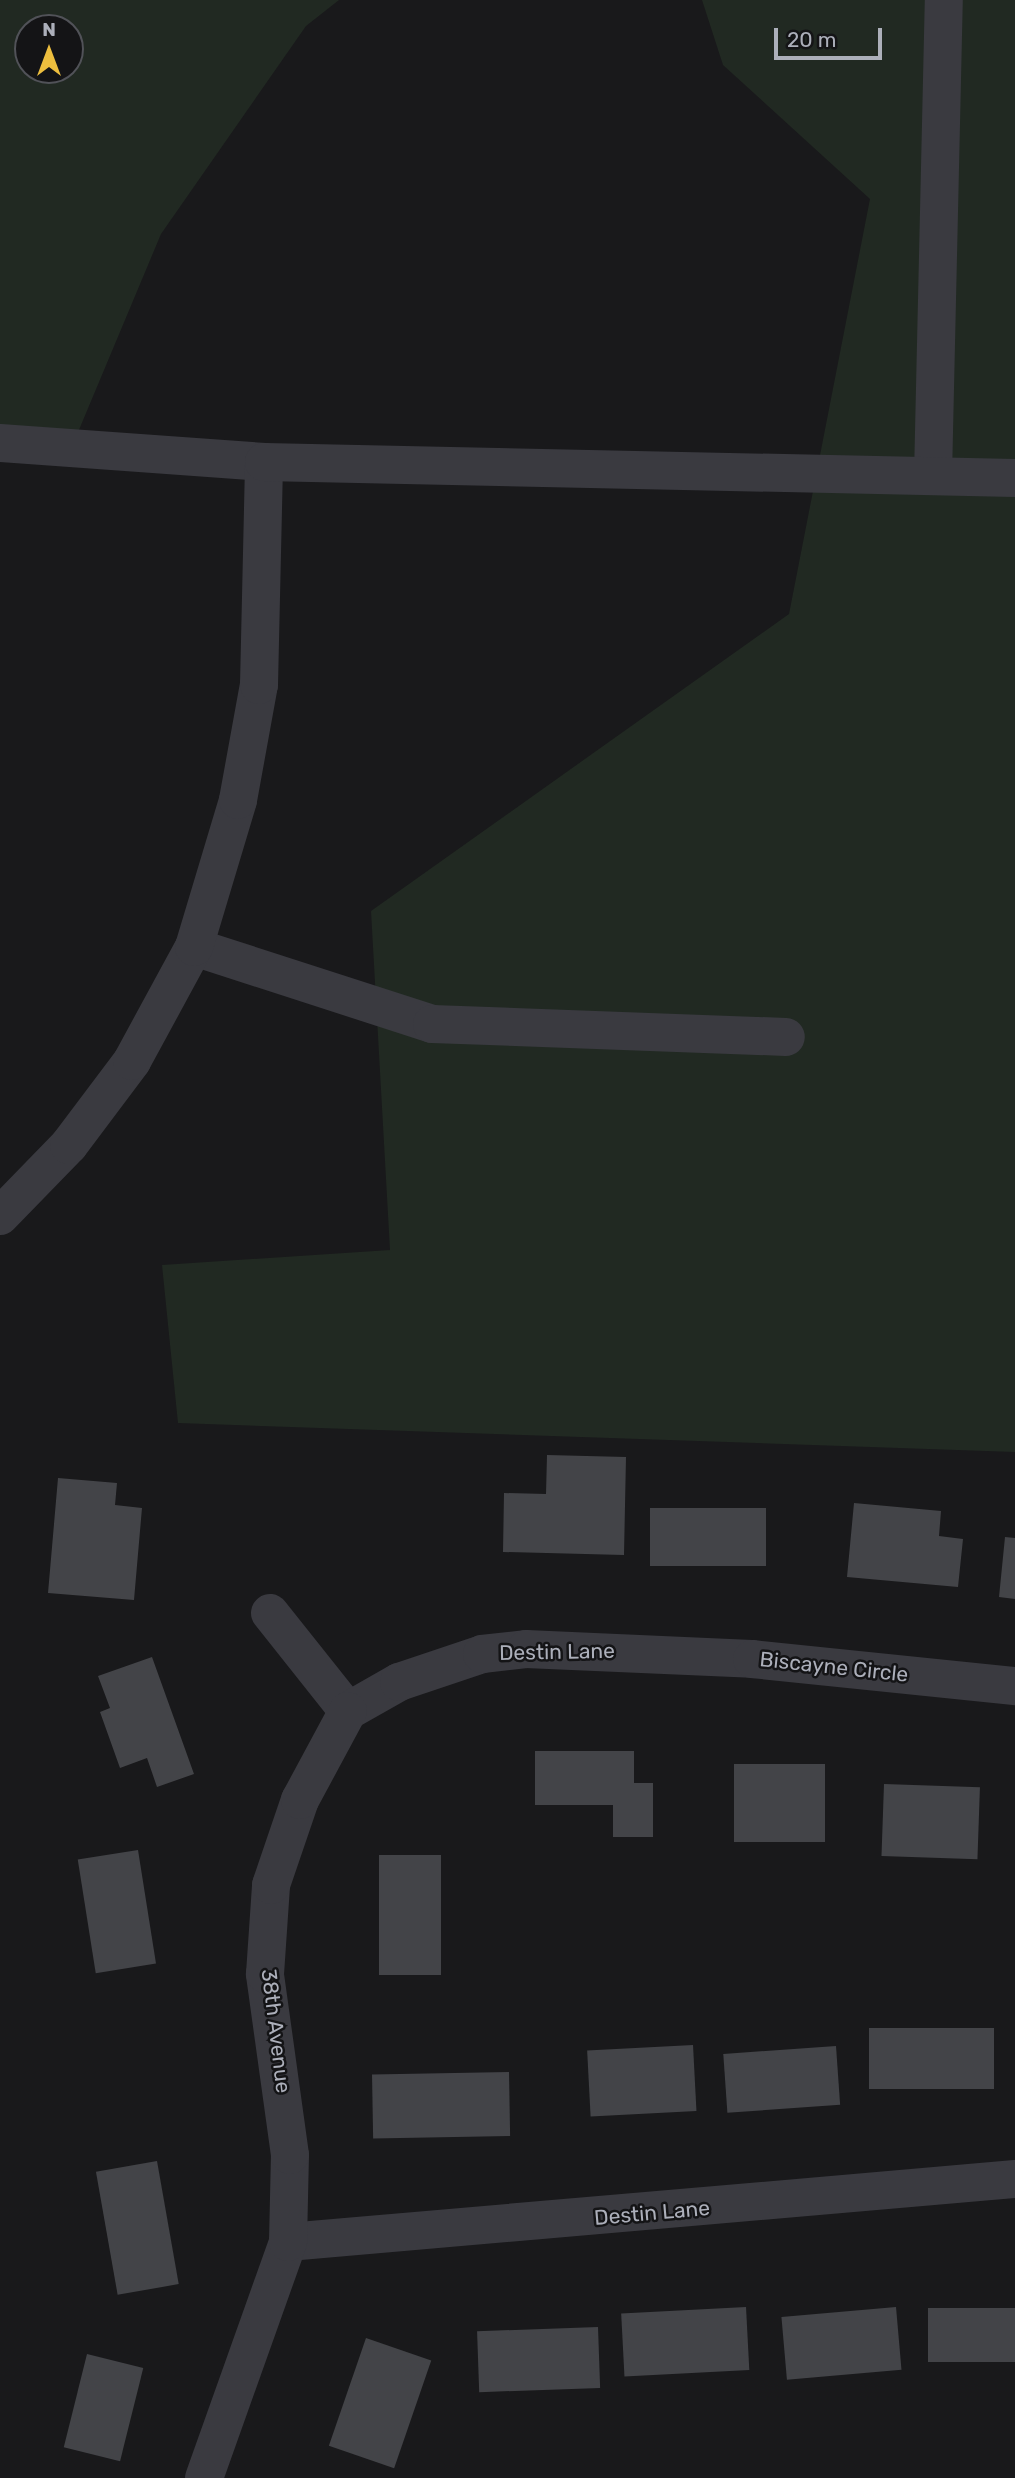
<!DOCTYPE html>
<style>
body{margin:0}
#map{position:relative;width:1015px;height:2478px;overflow:hidden;background:#19191b;font-family:Rubik,sans-serif}
div>[style]{position:absolute}
[style*='--x']{left:calc(var(--x)*1px);top:calc(var(--y)*1px);width:calc(var(--w)*1px);rotate:calc(var(--a)*1deg)}
.green>*{inset:0;background:#212922}
.building>*{inset:0;background:#434448;transform-origin:0 0}
.minor>*{height:38px;margin:-19px;padding:0 19px;transform-origin:19px;border-radius:19px;background:#3a3a40}
span{translate:-50% -50%;white-space:nowrap;text-align:center;line-height:1.15;-webkit-text-stroke:5px #141416;paint-order:stroke}
.street-label{font-size:21px;color:#acafba}
.north{position:absolute;left:14px;top:14px;width:70px;height:70px;box-sizing:border-box;background:#141416;border:2px solid #515258;border-radius:50%;rotate:0deg;font-size:19px;font-weight:700;line-height:28px;text-align:center;color:#acafba}
.north::after{content:'';display:block;margin:auto;width:24px;height:32px;background:#edbe3e;clip-path:polygon(50% 0,100% 100%,50% 72%,0 100%)}
.scale{position:absolute;left:774px;top:28px;width:108px;height:32px;box-sizing:border-box;border:4px solid #acafba;border-top:0;padding-left:9px;font-size:21px;line-height:24px;white-space:nowrap;color:#acafba;-webkit-text-stroke:5px #141416;paint-order:stroke}
</style>
<div id="map">
<div class="green">
<i style="clip-path:polygon(evenodd,0 0,339px 0,306px 26px,161px 234px,76px 437px,0 434px,0 0,28px 28px,70px 28px,70px 70px,28px 70px,28px 28px)"></i>
<i style="clip-path:polygon(702px 0,1015px 0,1015px 1452px,178px 1423px,162px 1265px,390px 1250px,371px 911px,789px 614px,870px 199px,723px 65px)"></i>
</div>
<div class="building">
<i style="clip-path:polygon(547px 1455px,626px 1457px,624px 1555px,503px 1552px,504px 1493px,546px 1494px)"></i>
<i style="clip-path:polygon(58px 1478px,117px 1483px,115px 1505px,142px 1508px,134px 1600px,48px 1593px)"></i>
<i style="clip-path:polygon(854px 1503px,941px 1511px,939px 1536px,963px 1539px,958px 1587px,847px 1577px)"></i>
<i style="left:650px;top:1508px;width:116px;height:58px"></i>
<i style="clip-path:polygon(1005px 1537px,1015px 1538px,1015px 1599px,999px 1597px)"></i>
<i style="clip-path:polygon(152px 1657px,194px 1774px,157px 1787px,147px 1758px,120px 1768px,100px 1712px,110px 1708px,98px 1676px)"></i>
<i style="clip-path:polygon(535px 1751px,634px 1751px,634px 1783px,653px 1783px,653px 1837px,613px 1837px,613px 1805px,535px 1805px)"></i>
<i style="left:734px;top:1764px;width:91px;height:78px"></i>
<i style="left:884px;top:1784px;width:96px;height:72px;rotate:2deg"></i>
<i style="left:138px;top:1850px;width:115px;height:61px;rotate:81deg"></i>
<i style="left:379px;top:1855px;width:62px;height:120px"></i>
<i style="left:994px;top:2028px;width:61px;height:125px;rotate:90deg"></i>
<i style="left:693px;top:2045px;width:66px;height:106px;rotate:87deg"></i>
<i style="left:836px;top:2046px;width:59px;height:113px;rotate:86deg"></i>
<i style="left:509px;top:2072px;width:64px;height:137px;rotate:89deg"></i>
<i style="left:157px;top:2161px;width:125px;height:62px;rotate:80deg"></i>
<i style="left:746px;top:2307px;width:63px;height:125px;rotate:87deg"></i>
<i style="left:896px;top:2307px;width:63px;height:115px;rotate:85deg"></i>
<i style="left:928px;top:2308px;width:87px;height:54px"></i>
<i style="left:598px;top:2327px;width:61px;height:121px;rotate:88deg"></i>
<i style="left:366px;top:2338px;width:69px;height:114px;rotate:19deg"></i>
<i style="left:87px;top:2354px;width:58px;height:96px;rotate:14deg"></i>
</div>
<div class="minor">
<i style="--x:0;--y:443;--w:265;--a:4.1"></i>
<i style="--x:933;--y:476;--w:476;--a:-88.7"></i>
<i style="--x:194;--y:947;--w:250;--a:17.9"></i>
<i style="--x:432;--y:1024;--w:354;--a:2.1"></i>
<i style="--x:0;--y:1216;--w:99;--a:-45.8"></i>
<i style="--x:69;--y:1145;--w:105;--a:-53.1"></i>
<i style="--x:132;--y:1061;--w:130;--a:-61.5"></i>
<i style="--x:194;--y:947;--w:153;--a:-73.3"></i>
<i style="--x:238;--y:800;--w:117;--a:-79.7"></i>
<i style="--x:259;--y:685;--w:223;--a:-88.7"></i>
<i style="--x:264;--y:462;--w:751;--a:1.22"></i>
<i style="--x:270;--y:1613;--w:125;--a:51.5"></i>
<i style="--x:348;--y:1711;--w:59;--a:-29.6"></i>
<i style="--x:399;--y:1682;--w:88;--a:-18.6"></i>
<i style="--x:482;--y:1654;--w:44;--a:-6.5"></i>
<i style="--x:526;--y:1649;--w:226;--a:2.5"></i>
<i style="--x:752;--y:1659;--w:264;--a:5.9"></i>
<i style="--x:288;--y:2242;--w:730;--a:-4.95"></i>
<i style="--x:204;--y:2478;--w:251;--a:-70.4"></i>
<i style="--x:288;--y:2242;--w:87;--a:-88.7"></i>
<i style="--x:290;--y:2155;--w:183;--a:-97.9"></i>
<i style="--x:265;--y:1974;--w:89;--a:-86.1"></i>
<i style="--x:271;--y:1885;--w:90;--a:-71.2"></i>
<i style="--x:300;--y:1800;--w:101;--a:-61.7"></i>
</div>
<div class="street-label">
<span style="left:557px;top:1652px;rotate:-1deg">Destin Lane</span>
<span style="left:834px;top:1667px;rotate:6deg">Biscayne Circle</span>
<span style="left:276px;top:2031px;rotate:83deg">38th Avenue</span>
<span style="left:652px;top:2213px;rotate:-5deg">Destin Lane</span>
</div>
<div class="north">N</div>
<div class="scale">20 m</div>
</div>
